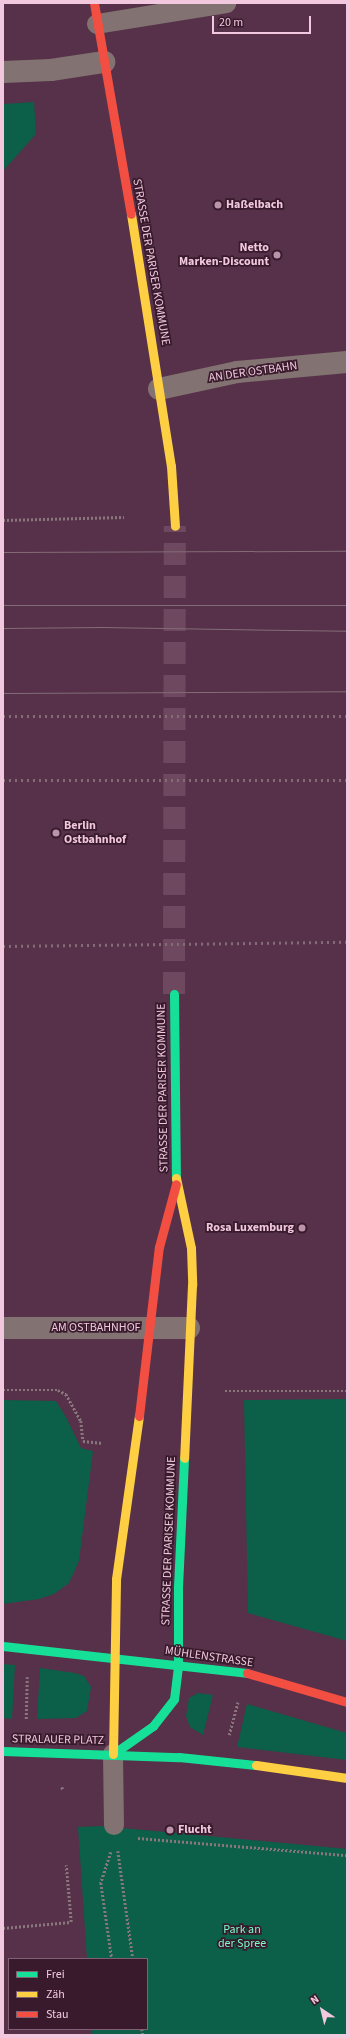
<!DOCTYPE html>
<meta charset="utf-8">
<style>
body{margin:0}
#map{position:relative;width:350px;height:2038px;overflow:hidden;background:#563149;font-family:"Source Sans 3",sans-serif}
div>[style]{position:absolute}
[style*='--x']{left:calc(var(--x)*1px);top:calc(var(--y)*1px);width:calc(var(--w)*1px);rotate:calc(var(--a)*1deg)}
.green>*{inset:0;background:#0c5f48}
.secondary-tunnel>*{height:22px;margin-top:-11px;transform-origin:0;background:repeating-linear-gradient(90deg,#6d485f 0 22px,transparent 0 33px)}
.path>*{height:2.5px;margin-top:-1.25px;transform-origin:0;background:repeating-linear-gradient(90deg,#89777c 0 2px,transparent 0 4px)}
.lane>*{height:20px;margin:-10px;padding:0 10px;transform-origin:10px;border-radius:10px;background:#827271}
.street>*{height:22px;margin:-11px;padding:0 11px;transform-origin:11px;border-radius:11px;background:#827271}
.fast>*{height:9px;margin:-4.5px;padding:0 4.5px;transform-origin:4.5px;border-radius:4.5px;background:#16e098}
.slow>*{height:9px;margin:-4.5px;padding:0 4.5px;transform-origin:4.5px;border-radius:4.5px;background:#ffcf43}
.jam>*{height:9px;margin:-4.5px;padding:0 4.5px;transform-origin:4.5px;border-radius:4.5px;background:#f24e42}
.tram>*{height:1px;margin:-0.5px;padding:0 0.5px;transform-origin:0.5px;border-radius:0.5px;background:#846c77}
.rail>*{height:3px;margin-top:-1.5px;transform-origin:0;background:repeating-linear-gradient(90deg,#846c77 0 2px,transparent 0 6px)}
.dots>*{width:11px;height:11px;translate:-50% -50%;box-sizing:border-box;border:2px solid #381a2c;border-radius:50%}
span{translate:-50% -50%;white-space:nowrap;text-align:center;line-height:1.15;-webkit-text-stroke:3.5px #381a2c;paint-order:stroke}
.poi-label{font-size:12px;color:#f1c8de;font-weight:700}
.left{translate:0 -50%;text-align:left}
.right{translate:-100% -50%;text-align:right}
.street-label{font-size:12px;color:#f1c8de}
.park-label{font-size:12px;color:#7afec8}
.frame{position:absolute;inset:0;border:4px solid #f1c8de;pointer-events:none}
.legend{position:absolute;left:8px;top:1958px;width:140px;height:72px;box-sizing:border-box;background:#381a2c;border:1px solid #826073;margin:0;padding:5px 7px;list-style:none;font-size:12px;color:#f1c8de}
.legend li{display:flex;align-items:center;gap:8px;height:20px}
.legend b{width:20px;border:1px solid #826073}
.north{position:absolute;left:302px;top:1990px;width:40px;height:40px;-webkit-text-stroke:3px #381a2c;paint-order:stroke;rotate:325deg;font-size:11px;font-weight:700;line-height:16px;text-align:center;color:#f1c8de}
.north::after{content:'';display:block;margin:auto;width:14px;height:18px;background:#f1c8de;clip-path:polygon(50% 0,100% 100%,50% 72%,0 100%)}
.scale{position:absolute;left:212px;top:16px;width:99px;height:18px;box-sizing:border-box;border:2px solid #f1c8de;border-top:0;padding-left:5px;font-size:12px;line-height:14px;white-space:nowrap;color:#f1c8de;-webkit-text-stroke:3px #381a2c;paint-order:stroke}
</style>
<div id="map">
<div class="green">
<i style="clip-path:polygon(34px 102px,36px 134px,3px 171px,3px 104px)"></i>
<i style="clip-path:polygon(347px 1399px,347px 1641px,248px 1613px,244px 1400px)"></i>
<i style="clip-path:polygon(3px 1400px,56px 1401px,66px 1417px,81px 1448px,93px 1451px,79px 1561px,69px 1583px,54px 1594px,39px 1599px,3px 1604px)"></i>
<i style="clip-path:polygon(3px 1664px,15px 1665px,12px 1719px,3px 1718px)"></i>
<i style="clip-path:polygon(40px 1668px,75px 1673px,84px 1676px,91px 1687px,87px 1711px,76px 1718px,37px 1719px)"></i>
<i style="clip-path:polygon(198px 1693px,213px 1695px,203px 1735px,190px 1727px,186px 1716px,189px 1698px)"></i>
<i style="clip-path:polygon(247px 1704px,347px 1733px,347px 1760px,237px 1747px)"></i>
<i style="clip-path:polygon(101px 1826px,347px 1849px,347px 2035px,92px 2035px,92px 2029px,147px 2029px,147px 1959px,87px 1959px,78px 1827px)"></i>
</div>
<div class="secondary-tunnel">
<i style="--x:174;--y:994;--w:468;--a:-89.9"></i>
</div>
<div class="path">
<i style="--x:3;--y:520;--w:121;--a:-1.4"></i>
<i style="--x:3;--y:1390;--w:55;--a:0"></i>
<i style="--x:58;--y:1390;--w:9;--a:27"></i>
<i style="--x:66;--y:1394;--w:31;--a:61"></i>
<i style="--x:81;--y:1421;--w:20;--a:84"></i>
<i style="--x:83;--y:1441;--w:20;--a:6"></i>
<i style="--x:225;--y:1391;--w:122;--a:0"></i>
<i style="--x:26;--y:1719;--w:42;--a:-88.6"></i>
<i style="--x:229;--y:1735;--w:34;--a:-75"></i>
<i style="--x:62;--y:1787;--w:3;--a:72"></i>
<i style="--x:138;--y:1838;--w:210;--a:4.7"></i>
<i style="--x:118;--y:1851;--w:109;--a:82.1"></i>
<i style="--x:111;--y:1852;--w:33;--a:108"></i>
<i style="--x:101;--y:1883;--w:77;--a:81.8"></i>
<i style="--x:3;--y:1928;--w:68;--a:-5"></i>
<i style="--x:71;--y:1922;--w:57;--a:-95"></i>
<i style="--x:142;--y:2029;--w:6;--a:81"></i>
</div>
<div class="lane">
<i style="--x:97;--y:24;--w:131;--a:-9.2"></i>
<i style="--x:113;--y:1754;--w:71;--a:89.2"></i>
</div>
<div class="street">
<i style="--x:3;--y:72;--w:48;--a:-2.4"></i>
<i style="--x:51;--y:70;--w:54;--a:-8.6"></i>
<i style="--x:159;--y:389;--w:80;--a:-12.3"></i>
<i style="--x:237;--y:372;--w:110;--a:-5.2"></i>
<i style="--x:3;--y:1328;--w:186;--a:0"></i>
</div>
<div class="fast">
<i style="--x:174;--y:994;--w:184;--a:89.4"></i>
<i style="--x:3;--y:1646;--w:245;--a:6.3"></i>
<i style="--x:3;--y:1751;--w:176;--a:2"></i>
<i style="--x:179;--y:1757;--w:77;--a:5.9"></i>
<i style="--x:113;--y:1754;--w:49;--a:-35"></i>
<i style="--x:153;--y:1726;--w:34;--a:-52"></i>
<i style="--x:174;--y:1699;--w:35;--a:-83"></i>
<i style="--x:178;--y:1664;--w:77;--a:-90"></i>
<i style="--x:178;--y:1587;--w:129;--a:-87.3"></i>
</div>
<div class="slow">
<i style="--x:131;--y:214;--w:255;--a:81"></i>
<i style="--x:171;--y:466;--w:60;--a:86.2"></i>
<i style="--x:176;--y:1178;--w:72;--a:77.9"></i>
<i style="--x:191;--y:1248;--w:37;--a:88"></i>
<i style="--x:192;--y:1285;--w:173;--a:92.6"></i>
<i style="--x:113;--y:1754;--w:175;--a:-89"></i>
<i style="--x:116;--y:1579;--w:165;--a:-82"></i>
<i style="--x:256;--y:1765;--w:92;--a:8.1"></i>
</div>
<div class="jam">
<i style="--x:94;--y:3;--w:214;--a:80.1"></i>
<i style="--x:139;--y:1416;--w:170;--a:-83.3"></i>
<i style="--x:159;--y:1247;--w:65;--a:-74.9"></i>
<i style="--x:247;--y:1673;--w:104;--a:16.2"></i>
</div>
<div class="tram">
<i style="--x:3;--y:552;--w:344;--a:-0.2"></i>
<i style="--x:3;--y:605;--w:344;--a:0"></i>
<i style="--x:3;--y:628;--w:99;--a:-0.6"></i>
<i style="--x:102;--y:627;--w:245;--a:0.9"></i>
<i style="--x:3;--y:693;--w:344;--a:-0.3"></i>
</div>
<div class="rail">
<i style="--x:3;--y:716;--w:344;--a:0"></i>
<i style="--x:3;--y:780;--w:344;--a:0"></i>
<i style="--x:3;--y:946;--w:344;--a:-0.7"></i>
</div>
<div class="dots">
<i style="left:218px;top:205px;background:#bb93aa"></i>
<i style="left:277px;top:255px;background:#bb93aa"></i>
<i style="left:56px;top:833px;background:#bb93aa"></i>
<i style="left:302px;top:1228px;background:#bb93aa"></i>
<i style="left:170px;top:1830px;background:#bb93aa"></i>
</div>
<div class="poi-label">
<span class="left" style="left:226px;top:205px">Haßelbach</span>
<span class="right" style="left:269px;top:255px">Netto<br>Marken-Discount</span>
<span class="left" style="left:64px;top:833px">Berlin<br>Ostbahnhof</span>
<span class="right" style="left:294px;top:1228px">Rosa Luxemburg</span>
<span class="left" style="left:178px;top:1830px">Flucht</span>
</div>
<div class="street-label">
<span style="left:151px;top:262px;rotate:80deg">STRASSE DER PARISER KOMMUNE</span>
<span style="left:253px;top:372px;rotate:-8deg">AN DER OSTBAHN</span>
<span style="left:163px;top:1088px;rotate:-91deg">STRASSE DER PARISER KOMMUNE</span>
<span style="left:96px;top:1328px">AM OSTBAHNHOF</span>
<span style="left:169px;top:1541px;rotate:-88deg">STRASSE DER PARISER KOMMUNE</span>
<span style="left:209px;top:1657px;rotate:8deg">MÜHLENSTRASSE</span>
<span style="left:58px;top:1740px;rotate:1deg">STRALAUER PLATZ</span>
</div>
<div class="park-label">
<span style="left:242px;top:1937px">Park an<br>der Spree</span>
</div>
<div class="frame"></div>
<ul class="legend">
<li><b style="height:5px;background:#16e098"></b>Frei</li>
<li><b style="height:5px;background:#ffcf43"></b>Zäh</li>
<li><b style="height:5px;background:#f24e42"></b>Stau</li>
</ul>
<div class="north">N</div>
<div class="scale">20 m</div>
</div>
